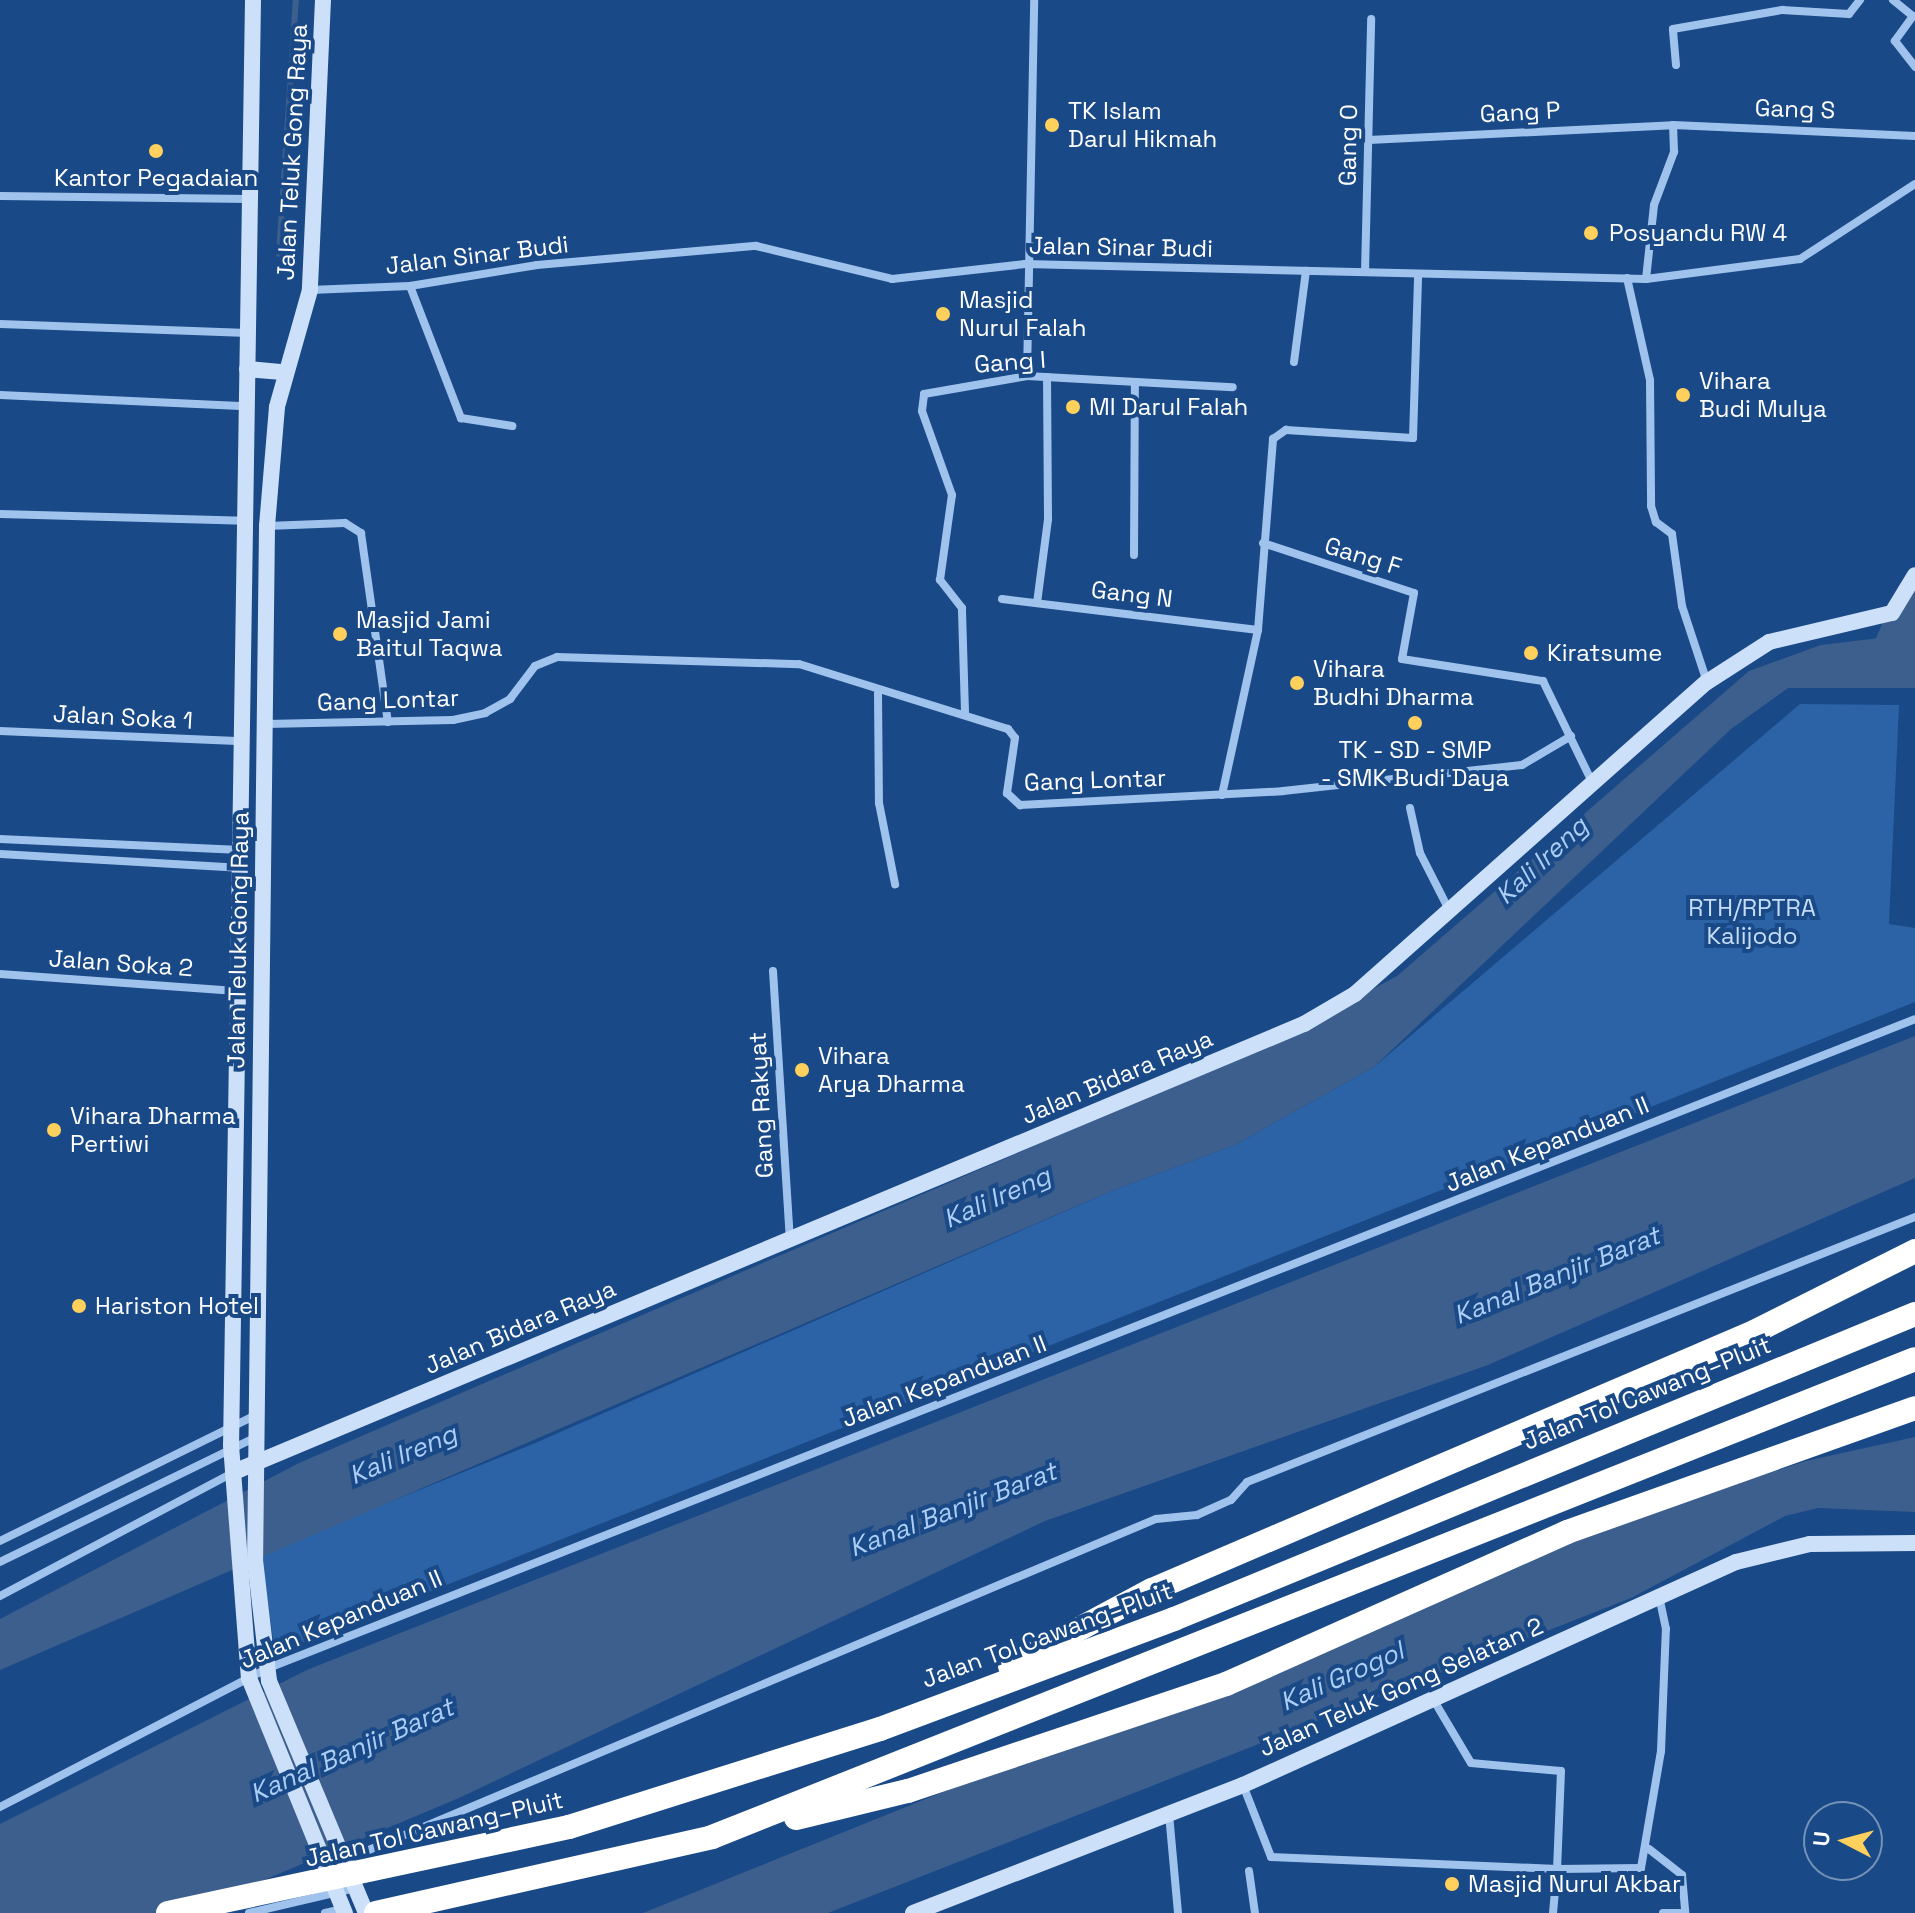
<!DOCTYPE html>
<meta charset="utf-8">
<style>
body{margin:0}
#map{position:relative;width:1915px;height:1913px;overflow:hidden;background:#194987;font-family:"Space Grotesk",sans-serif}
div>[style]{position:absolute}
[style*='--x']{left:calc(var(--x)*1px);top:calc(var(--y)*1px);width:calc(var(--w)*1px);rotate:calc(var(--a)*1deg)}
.green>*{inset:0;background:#2b63a6}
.water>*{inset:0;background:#3c5f8d}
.stream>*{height:6px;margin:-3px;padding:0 3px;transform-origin:3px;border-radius:3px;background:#3c5f8d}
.river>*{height:38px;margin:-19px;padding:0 19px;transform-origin:19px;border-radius:19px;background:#3c5f8d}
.street>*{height:8px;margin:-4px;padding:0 4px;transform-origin:4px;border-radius:4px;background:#a0c3ed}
.secondary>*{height:16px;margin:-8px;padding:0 8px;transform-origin:8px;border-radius:8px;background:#cde0f9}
.highway>*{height:24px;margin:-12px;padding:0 12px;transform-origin:12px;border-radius:12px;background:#fff}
.highway-bridge>*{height:24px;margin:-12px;padding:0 12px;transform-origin:12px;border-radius:12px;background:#fff}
.dots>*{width:22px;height:22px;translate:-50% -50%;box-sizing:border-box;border:4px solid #194987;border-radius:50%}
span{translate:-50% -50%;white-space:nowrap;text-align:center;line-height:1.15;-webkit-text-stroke:8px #194987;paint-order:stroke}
.street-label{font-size:24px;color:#fff}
.poi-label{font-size:24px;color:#fff}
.left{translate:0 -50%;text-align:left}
.park-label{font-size:24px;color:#c6ddf9}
.water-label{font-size:26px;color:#accdf4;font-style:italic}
.north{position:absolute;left:1803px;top:1801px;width:80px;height:80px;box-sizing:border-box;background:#194987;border:2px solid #7592b7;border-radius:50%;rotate:276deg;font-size:22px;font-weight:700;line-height:32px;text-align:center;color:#fff}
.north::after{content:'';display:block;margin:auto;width:28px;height:36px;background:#ffd05c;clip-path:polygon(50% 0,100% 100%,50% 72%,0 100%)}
</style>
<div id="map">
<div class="green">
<i style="clip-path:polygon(1800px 704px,1899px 705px,1889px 924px,1915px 928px,1915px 1002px,275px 1653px,261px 1554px,533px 1444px,1114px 1190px,1235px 1145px,1374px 1067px)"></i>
</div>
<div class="water">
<i style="clip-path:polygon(1904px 635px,1915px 638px,1915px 688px,1788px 688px,1731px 729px,1374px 1067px,1235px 1145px,1114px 1190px,0 1670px,0 1619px,299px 1463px,1273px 1043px,1397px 976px,1749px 671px,1821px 645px)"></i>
<i style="clip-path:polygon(1915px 1036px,1915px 1178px,1488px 1365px,1045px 1521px,459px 1798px,186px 1913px,0 1913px,0 1824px,309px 1669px)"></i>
<i style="clip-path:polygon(1915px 1437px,1915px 1512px,1818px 1508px,1785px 1516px,1631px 1598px,828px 1913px,643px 1913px,1598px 1528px,1806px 1461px)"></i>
</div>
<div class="stream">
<i style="--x:279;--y:254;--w:255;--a:-86.2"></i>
</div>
<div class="river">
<i style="--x:1888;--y:658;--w:68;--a:-66.5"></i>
</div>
<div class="street">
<i style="--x:1893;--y:0;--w:26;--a:39"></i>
<i style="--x:1913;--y:16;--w:31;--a:126"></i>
<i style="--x:1895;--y:41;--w:33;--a:52"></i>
<i style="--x:1676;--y:65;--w:36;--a:-95"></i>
<i style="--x:1673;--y:29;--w:111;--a:-9.9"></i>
<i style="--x:1782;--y:10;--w:67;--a:3.4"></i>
<i style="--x:1849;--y:14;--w:18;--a:-52"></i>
<i style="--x:1369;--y:140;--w:304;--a:-2.8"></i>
<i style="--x:1673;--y:125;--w:242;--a:2.6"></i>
<i style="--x:0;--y:196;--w:250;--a:0.7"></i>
<i style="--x:1365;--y:272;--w:253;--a:-88.6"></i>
<i style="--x:1627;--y:278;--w:105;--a:77.3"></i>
<i style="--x:1650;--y:380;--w:126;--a:89.5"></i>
<i style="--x:1651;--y:506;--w:17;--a:73"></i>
<i style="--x:1656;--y:522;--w:20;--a:37"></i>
<i style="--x:1672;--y:534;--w:73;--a:82.1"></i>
<i style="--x:1682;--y:606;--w:80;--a:71.8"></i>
<i style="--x:1646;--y:279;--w:74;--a:-83.8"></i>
<i style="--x:1654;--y:205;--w:57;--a:-69.3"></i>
<i style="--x:1674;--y:152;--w:27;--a:-92"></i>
<i style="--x:410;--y:286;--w:142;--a:68.9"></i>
<i style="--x:461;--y:418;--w:52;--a:8.9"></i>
<i style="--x:310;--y:290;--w:100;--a:-2.3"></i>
<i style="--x:410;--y:286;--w:129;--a:-9.4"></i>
<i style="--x:537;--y:265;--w:220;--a:-5"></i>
<i style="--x:756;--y:246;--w:140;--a:13.6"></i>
<i style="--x:892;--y:279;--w:134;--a:-6.4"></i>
<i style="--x:1025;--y:264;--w:621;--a:1.38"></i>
<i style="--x:1646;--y:279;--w:155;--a:-7.4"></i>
<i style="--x:1800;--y:259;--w:137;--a:-33.1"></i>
<i style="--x:0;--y:324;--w:248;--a:2.1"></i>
<i style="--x:1294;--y:362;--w:92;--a:-82.5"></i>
<i style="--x:1027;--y:376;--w:376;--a:-88.9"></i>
<i style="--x:0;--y:395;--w:246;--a:2.6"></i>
<i style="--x:0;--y:514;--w:244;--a:1.6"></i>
<i style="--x:267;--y:526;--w:78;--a:-2.2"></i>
<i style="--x:345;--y:523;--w:19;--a:32"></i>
<i style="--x:361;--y:533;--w:191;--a:81.9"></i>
<i style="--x:1263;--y:543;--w:159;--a:18.3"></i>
<i style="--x:1414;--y:593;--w:67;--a:100.3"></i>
<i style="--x:1402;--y:659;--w:143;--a:8.9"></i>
<i style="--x:1543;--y:681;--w:114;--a:64.1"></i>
<i style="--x:1134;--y:555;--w:171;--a:-89.7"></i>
<i style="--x:1002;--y:599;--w:258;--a:6.9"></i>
<i style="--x:1037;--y:603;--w:85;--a:-82.5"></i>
<i style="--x:1048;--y:519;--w:142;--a:-90.4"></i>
<i style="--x:878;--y:693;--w:110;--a:89.5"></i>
<i style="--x:879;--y:803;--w:83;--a:78.8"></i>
<i style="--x:965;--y:712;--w:104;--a:-91.7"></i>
<i style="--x:962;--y:608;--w:36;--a:-128"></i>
<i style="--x:940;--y:580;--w:86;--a:-82"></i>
<i style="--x:952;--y:495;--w:89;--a:-109.7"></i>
<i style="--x:922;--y:411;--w:17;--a:-83"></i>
<i style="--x:924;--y:394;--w:105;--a:-9.9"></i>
<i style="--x:1027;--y:376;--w:206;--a:3.1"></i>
<i style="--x:266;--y:724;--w:187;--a:-1.2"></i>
<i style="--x:453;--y:720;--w:33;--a:-12"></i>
<i style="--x:485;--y:713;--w:29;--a:-29"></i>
<i style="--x:510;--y:699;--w:41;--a:-52.9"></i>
<i style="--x:535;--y:666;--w:24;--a:-22"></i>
<i style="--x:557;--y:657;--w:242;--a:1.7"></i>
<i style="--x:799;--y:664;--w:219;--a:17.3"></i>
<i style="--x:1008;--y:729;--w:11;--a:52"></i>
<i style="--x:1015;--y:738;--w:56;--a:98.3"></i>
<i style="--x:1007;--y:793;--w:18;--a:43"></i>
<i style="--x:1020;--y:805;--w:263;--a:-3"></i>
<i style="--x:1283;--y:791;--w:240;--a:-6.2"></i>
<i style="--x:1522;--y:765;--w:57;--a:-30.6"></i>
<i style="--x:0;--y:731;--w:243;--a:2.4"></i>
<i style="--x:1222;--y:795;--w:169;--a:-77.7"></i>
<i style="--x:1258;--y:630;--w:192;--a:-85.5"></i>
<i style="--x:1273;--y:439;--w:16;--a:-35"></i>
<i style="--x:1286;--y:430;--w:127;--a:3.6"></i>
<i style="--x:1413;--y:438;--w:163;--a:-88.2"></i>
<i style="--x:1410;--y:808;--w:46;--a:77.5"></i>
<i style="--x:1420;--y:853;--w:64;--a:63"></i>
<i style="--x:0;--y:839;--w:241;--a:2.6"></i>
<i style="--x:0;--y:854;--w:243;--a:3.3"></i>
<i style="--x:773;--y:971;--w:268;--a:86.4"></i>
<i style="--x:0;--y:974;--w:240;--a:4.1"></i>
<i style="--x:0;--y:1541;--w:285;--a:-26.2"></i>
<i style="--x:0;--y:1562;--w:285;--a:-26"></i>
<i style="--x:0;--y:1596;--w:263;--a:-27.9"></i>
<i style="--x:1433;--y:1699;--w:74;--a:59.3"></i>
<i style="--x:1471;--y:1763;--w:90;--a:5.1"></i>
<i style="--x:1561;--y:1771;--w:98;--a:92.3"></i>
<i style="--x:1557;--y:1869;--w:84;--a:-0.7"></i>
<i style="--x:1641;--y:1868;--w:119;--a:-80.3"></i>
<i style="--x:1661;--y:1751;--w:122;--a:-87.7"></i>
<i style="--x:1666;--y:1629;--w:34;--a:-102"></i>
<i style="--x:1243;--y:1785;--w:77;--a:68.7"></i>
<i style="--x:1271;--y:1857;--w:286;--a:2.4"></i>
<i style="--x:1557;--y:1869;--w:44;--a:95.2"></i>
<i style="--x:0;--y:1807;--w:300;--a:-27.4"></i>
<i style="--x:266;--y:1669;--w:1772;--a:-21.51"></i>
<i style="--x:1169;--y:1814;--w:99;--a:84.8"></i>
<i style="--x:1649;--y:1849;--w:42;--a:38.2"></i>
<i style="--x:1682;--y:1875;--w:38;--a:85"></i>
<i style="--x:345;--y:1860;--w:880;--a:-22.81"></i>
<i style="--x:1156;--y:1519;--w:41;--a:-5.6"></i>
<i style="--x:1197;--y:1515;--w:37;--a:-24"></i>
<i style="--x:1231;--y:1500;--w:24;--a:-48"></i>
<i style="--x:1247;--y:1482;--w:719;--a:-21.64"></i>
<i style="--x:1249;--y:1871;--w:42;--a:81.9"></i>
<i style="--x:249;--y:1913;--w:110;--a:-13.2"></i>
<i style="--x:325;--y:1913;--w:22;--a:-13"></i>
<i style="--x:1663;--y:1913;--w:18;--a:0"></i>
</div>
<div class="secondary">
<i style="--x:253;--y:0;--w:1445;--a:90.87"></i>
<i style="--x:231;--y:1445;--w:234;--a:85.6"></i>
<i style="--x:249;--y:1678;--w:254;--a:67.8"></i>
<i style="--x:323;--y:0;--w:290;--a:92.6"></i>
<i style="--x:310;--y:290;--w:122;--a:105.8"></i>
<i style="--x:277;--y:407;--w:119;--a:94.8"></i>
<i style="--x:267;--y:526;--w:1034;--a:90.66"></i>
<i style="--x:255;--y:1560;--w:122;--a:83.4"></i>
<i style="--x:269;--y:1681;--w:251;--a:67.3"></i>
<i style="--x:247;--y:369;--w:36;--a:5"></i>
<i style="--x:234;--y:1472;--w:1160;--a:-22.72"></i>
<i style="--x:1304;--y:1024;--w:59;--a:-30.5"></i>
<i style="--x:1355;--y:994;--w:470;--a:-41.6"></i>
<i style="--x:1707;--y:682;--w:74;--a:-32.8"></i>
<i style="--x:1769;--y:642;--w:126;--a:-13.3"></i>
<i style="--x:1892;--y:613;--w:44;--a:-58.8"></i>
<i style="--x:913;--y:1913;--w:354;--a:-21.2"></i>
<i style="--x:1243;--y:1785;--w:541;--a:-24.34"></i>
<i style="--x:1736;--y:1562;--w:76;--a:-13.7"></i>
<i style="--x:1810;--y:1544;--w:105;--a:-0.5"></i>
</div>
<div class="highway">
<i style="--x:1010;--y:1666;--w:161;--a:-28.2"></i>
<i style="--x:1152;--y:1590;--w:655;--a:-23.2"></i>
<i style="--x:1754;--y:1332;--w:180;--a:-26.7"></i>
<i style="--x:880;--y:1729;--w:314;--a:-20.5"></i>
<i style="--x:1174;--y:1619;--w:801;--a:-22.37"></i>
<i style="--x:796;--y:1818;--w:115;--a:-13.6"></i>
<i style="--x:908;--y:1791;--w:336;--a:-18.6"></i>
<i style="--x:1226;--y:1684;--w:373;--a:-24"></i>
<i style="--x:1567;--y:1532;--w:369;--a:-19.6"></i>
<i style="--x:376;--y:1913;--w:344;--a:-12.7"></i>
<i style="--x:712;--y:1837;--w:1294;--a:-21.67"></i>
</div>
<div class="highway-bridge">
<i style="--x:168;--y:1913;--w:410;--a:-12.1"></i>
<i style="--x:569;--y:1827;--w:326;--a:-17.5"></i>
</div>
<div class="dots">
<i style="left:1052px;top:125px;background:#ffd05c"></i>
<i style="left:156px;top:151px;background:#ffd05c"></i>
<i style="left:1591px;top:233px;background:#ffd05c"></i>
<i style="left:943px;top:314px;background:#ffd05c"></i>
<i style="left:1683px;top:395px;background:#ffd05c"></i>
<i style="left:1073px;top:407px;background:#ffd05c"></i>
<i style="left:340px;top:634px;background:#ffd05c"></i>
<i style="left:1531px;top:653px;background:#ffd05c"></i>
<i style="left:1297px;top:683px;background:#ffd05c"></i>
<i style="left:1415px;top:723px;background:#ffd05c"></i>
<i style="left:802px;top:1070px;background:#ffd05c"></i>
<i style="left:54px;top:1130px;background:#ffd05c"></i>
<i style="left:79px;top:1306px;background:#ffd05c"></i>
<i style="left:1452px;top:1884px;background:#ffd05c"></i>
</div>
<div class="street-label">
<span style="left:1795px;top:109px;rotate:2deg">Gang S</span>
<span style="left:1520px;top:112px;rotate:-3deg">Gang P</span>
<span style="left:1348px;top:145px;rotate:-89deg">Gang O</span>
<span style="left:292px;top:152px;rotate:-87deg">Jalan Teluk Gong Raya</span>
<span style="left:1121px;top:247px;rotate:1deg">Jalan Sinar Budi</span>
<span style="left:477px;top:255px;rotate:-7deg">Jalan Sinar Budi</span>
<span style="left:1010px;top:362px;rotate:-4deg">Gang I</span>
<span style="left:1363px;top:556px;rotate:17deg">Gang F</span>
<span style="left:1132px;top:594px;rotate:7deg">Gang N</span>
<span style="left:388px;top:700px;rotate:-2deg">Gang Lontar</span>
<span style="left:123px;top:717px;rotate:3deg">Jalan Soka 1</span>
<span style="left:1095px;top:780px;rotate:-2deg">Gang Lontar</span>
<span style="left:238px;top:940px;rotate:-89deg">Jalan Teluk Gong Raya</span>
<span style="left:121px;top:963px;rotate:4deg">Jalan Soka 2</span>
<span style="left:1117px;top:1077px;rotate:-23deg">Jalan Bidara Raya</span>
<span style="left:761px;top:1105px;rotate:-93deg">Gang Rakyat</span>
<span style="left:1547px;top:1144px;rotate:-22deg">Jalan Kepanduan II</span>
<span style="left:520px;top:1327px;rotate:-23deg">Jalan Bidara Raya</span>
<span style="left:944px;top:1381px;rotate:-21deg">Jalan Kepanduan II</span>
<span style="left:1647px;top:1393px;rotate:-22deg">Jalan Tol Cawang–Pluit</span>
<span style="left:341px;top:1619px;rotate:-23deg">Jalan Kepanduan II</span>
<span style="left:1047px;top:1635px;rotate:-20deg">Jalan Tol Cawang–Pluit</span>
<span style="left:1401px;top:1687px;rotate:-24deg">Jalan Teluk Gong Selatan 2</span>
<span style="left:434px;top:1829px;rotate:-13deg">Jalan Tol Cawang–Pluit</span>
</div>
<div class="poi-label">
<span class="left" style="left:1068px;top:125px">TK Islam<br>Darul Hikmah</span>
<span style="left:156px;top:178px">Kantor Pegadaian</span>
<span class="left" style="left:1609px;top:233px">Posyandu RW 4</span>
<span class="left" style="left:959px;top:314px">Masjid<br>Nurul Falah</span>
<span class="left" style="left:1699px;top:395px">Vihara<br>Budi Mulya</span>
<span class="left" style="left:1089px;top:407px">MI Darul Falah</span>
<span class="left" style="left:356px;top:634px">Masjid Jami<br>Baitul Taqwa</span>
<span class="left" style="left:1547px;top:653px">Kiratsume</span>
<span class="left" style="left:1313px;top:683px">Vihara<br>Budhi Dharma</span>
<span style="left:1415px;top:764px">TK - SD - SMP<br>- SMK Budi Daya</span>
<span class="left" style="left:818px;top:1070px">Vihara<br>Arya Dharma</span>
<span class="left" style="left:70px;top:1130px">Vihara Dharma<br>Pertiwi</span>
<span class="left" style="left:95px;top:1306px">Hariston Hotel</span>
<span class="left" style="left:1468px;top:1884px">Masjid Nurul Akbar</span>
</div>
<div class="park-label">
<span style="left:1752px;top:922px">RTH/RPTRA<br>Kalijodo</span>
</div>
<div class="water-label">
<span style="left:1542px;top:861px;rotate:-43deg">Kali Ireng</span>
<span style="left:997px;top:1198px;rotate:-24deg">Kali Ireng</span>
<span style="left:1557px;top:1276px;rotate:-22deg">Kanal Banjir Barat</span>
<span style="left:403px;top:1455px;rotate:-23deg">Kali Ireng</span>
<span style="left:953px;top:1510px;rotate:-21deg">Kanal Banjir Barat</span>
<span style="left:1342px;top:1677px;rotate:-24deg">Kali Grogol</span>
<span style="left:352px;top:1751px;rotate:-24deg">Kanal Banjir Barat</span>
</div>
<div class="north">U</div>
</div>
